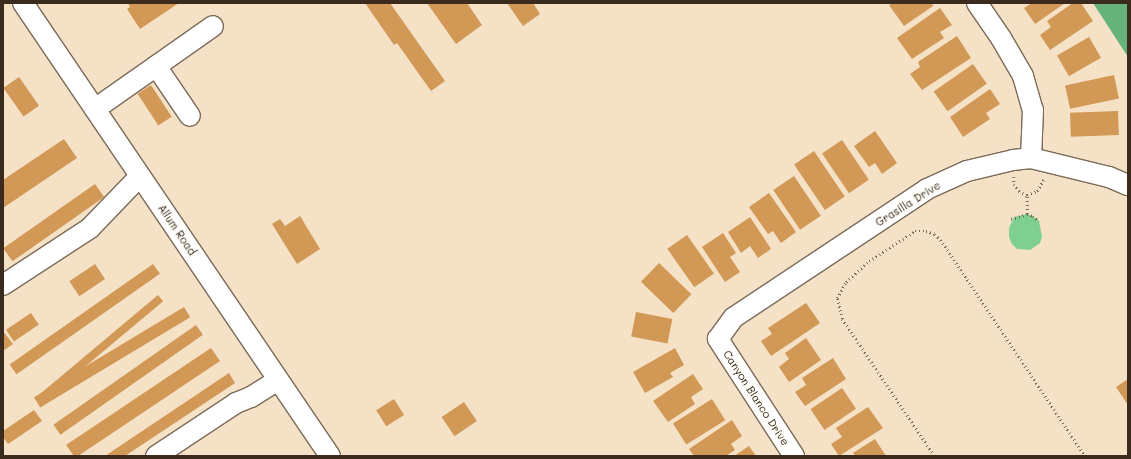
<!DOCTYPE html>
<style>
body{margin:0}
#map{position:relative;width:1131px;height:459px;overflow:hidden;background:#f4e1c6;font-family:Mali,sans-serif}
div>[style]{position:absolute}
[style*='--x']{left:calc(var(--x)*1px);top:calc(var(--y)*1px);width:calc(var(--w)*1px);rotate:calc(var(--a)*1deg)}
.green>*{inset:0;background:#7fd090}
.forest>*{inset:0;background:#67b27a}
.building>*{inset:0;background:#d29856;transform-origin:0 0}
.path>*{height:2.5px;margin-top:-1.25px;transform-origin:0;background:repeating-linear-gradient(90deg,#7c6a59 0 1px,transparent 0 4px)}
.roads{filter:drop-shadow(1px 0 #7c6a59) drop-shadow(-1px 0 #7c6a59) drop-shadow(0 1px #7c6a59) drop-shadow(0 -1px #7c6a59)}
.minor>*{height:20px;margin:-10px;padding:0 10px;transform-origin:10px;border-radius:10px;background:#fff}
span{translate:-50% -50%;white-space:nowrap;text-align:center;line-height:1.15;-webkit-text-stroke:3px #fdfcf7;paint-order:stroke}
.street-label{font-size:11px;color:#3b2a1e}
.frame{position:absolute;inset:0;border:4px solid #3b2a1e;pointer-events:none}
</style>
<div id="map">
<div class="green">
<i style="clip-path:polygon(1027px 214px,1033px 216px,1039px 221px,1042px 237px,1040px 243px,1030px 250px,1017px 249px,1012px 244px,1009px 237px,1009px 228px,1014px 217px)"></i>
</div>
<div class="forest">
<i style="clip-path:polygon(1093px 3px,1128px 3px,1128px 57px)"></i>
</div>
<div class="building">
<i style="clip-path:polygon(128px 3px,179px 3px,140px 29px,127px 9px,130px 7px)"></i>
<i style="clip-path:polygon(365px 3px,390px 3px,445px 81px,431px 91px,397px 43px,394px 45px)"></i>
<i style="clip-path:polygon(427px 3px,467px 3px,482px 25px,456px 44px)"></i>
<i style="clip-path:polygon(507px 3px,533px 3px,540px 14px,523px 26px)"></i>
<i style="clip-path:polygon(893px 3px,932px 3px,933px 6px,904px 26px,889px 5px)"></i>
<i style="clip-path:polygon(1032px 3px,1065px 3px,1035px 24px,1024px 8px)"></i>
<i style="clip-path:polygon(1073px 3px,1081px 3px,1093px 21px,1050px 50px,1040px 35px,1051px 27px,1047px 21px)"></i>
<i style="clip-path:polygon(940px 8px,952px 25px,940px 32px,944px 38px,912px 59px,897px 38px)"></i>
<i style="clip-path:polygon(957px 36px,971px 58px,922px 90px,910px 74px,920px 67px,918px 62px)"></i>
<i style="left:1089px;top:37px;width:24px;height:37px;rotate:60deg"></i>
<i style="left:973px;top:64px;width:24px;height:48px;rotate:55deg"></i>
<i style="left:1114px;top:75px;width:24px;height:50px;rotate:78deg"></i>
<i style="left:19px;top:77px;width:35px;height:19px;rotate:55deg"></i>
<i style="left:151px;top:85px;width:38px;height:16px;rotate:57deg"></i>
<i style="clip-path:polygon(990px 89px,1000px 104px,986px 113px,990px 119px,963px 137px,950px 117px)"></i>
<i style="left:1118px;top:111px;width:24px;height:48px;rotate:88deg"></i>
<i style="clip-path:polygon(875px 131px,897px 163px,882px 174px,875px 163px,869px 167px,854px 146px)"></i>
<i style="clip-path:polygon(64px 139px,77px 158px,3px 208px,3px 180px)"></i>
<i style="left:842px;top:140px;width:48px;height:24px;rotate:56deg"></i>
<i style="left:814px;top:151px;width:55px;height:24px;rotate:56deg"></i>
<i style="left:794px;top:176px;width:48px;height:25px;rotate:56deg"></i>
<i style="left:95px;top:184px;width:16px;height:112px;rotate:55deg"></i>
<i style="clip-path:polygon(769px 193px,796px 232px,781px 243px,773px 231px,768px 234px,749px 207px)"></i>
<i style="clip-path:polygon(300px 216px,320px 249px,297px 264px,272px 224px,280px 219px,285px 226px)"></i>
<i style="clip-path:polygon(750px 217px,771px 249px,758px 258px,750px 246px,741px 253px,728px 232px)"></i>
<i style="clip-path:polygon(723px 233px,736px 253px,730px 257px,740px 272px,725px 282px,702px 247px)"></i>
<i style="left:687px;top:235px;width:47px;height:24px;rotate:55deg"></i>
<i style="left:659px;top:263px;width:45px;height:26px;rotate:44deg"></i>
<i style="left:95px;top:264px;width:18px;height:31px;rotate:56deg"></i>
<i style="left:153px;top:264px;width:12px;height:175px;rotate:55deg"></i>
<i style="left:158px;top:295px;width:8px;height:161px;rotate:50deg"></i>
<i style="clip-path:polygon(806px 303px,820px 323px,771px 356px,761px 341px,772px 334px,768px 328px)"></i>
<i style="left:184px;top:307px;width:12px;height:175px;rotate:59deg"></i>
<i style="left:636px;top:312px;width:37px;height:25px;rotate:11deg"></i>
<i style="left:31px;top:313px;width:14px;height:30px;rotate:56deg"></i>
<i style="left:196px;top:325px;width:12px;height:174px;rotate:55deg"></i>
<i style="clip-path:polygon(3px 331px,13px 344px,3px 351px)"></i>
<i style="clip-path:polygon(806px 338px,821px 360px,789px 382px,779px 367px,789px 359px,785px 353px)"></i>
<i style="clip-path:polygon(211px 348px,220px 361px,78px 456px,74px 456px,66px 445px)"></i>
<i style="clip-path:polygon(675px 348px,684px 365px,670px 373px,673px 377px,645px 393px,633px 372px)"></i>
<i style="clip-path:polygon(833px 358px,846px 379px,805px 406px,795px 392px,806px 385px,802px 378px)"></i>
<i style="clip-path:polygon(229px 373px,235px 383px,125px 456px,105px 456px)"></i>
<i style="clip-path:polygon(693px 374px,703px 389px,691px 397px,695px 404px,668px 422px,653px 401px)"></i>
<i style="clip-path:polygon(1128px 379px,1128px 405px,1116px 387px)"></i>
<i style="left:842px;top:388px;width:25px;height:38px;rotate:56deg"></i>
<i style="left:394px;top:399px;width:19px;height:21px;rotate:58deg"></i>
<i style="left:712px;top:399px;width:25px;height:46px;rotate:58deg"></i>
<i style="left:464px;top:402px;width:23px;height:27px;rotate:56deg"></i>
<i style="clip-path:polygon(868px 407px,883px 428px,839px 456px,831px 444px,842px 437px,836px 428px)"></i>
<i style="clip-path:polygon(34px 410px,42px 421px,8px 444px,3px 437px,3px 431px)"></i>
<i style="clip-path:polygon(732px 420px,742px 436px,731px 444px,735px 450px,726px 456px,694px 456px,689px 449px)"></i>
<i style="clip-path:polygon(875px 439px,886px 456px,855px 456px,853px 453px)"></i>
<i style="clip-path:polygon(749px 446px,756px 456px,734px 456px)"></i>
</div>
<div class="path">
<i style="--x:1014;--y:177;--w:7;--a:90"></i>
<i style="--x:1014;--y:184;--w:9;--a:54"></i>
<i style="--x:1019;--y:191;--w:9;--a:27"></i>
<i style="--x:1027;--y:195;--w:11;--a:-22"></i>
<i style="--x:1037;--y:191;--w:14;--a:-60"></i>
<i style="--x:1027;--y:214;--w:19;--a:-90"></i>
<i style="--x:1011;--y:219;--w:17;--a:-17"></i>
<i style="--x:1027;--y:214;--w:6;--a:18"></i>
<i style="--x:1033;--y:216;--w:8;--a:40"></i>
<i style="--x:934;--y:456;--w:165;--a:-123.9"></i>
<i style="--x:842;--y:319;--w:22;--a:-103"></i>
<i style="--x:837;--y:298;--w:18;--a:-61"></i>
<i style="--x:846;--y:282;--w:31;--a:-42"></i>
<i style="--x:869;--y:261;--w:55;--a:-33.1"></i>
<i style="--x:915;--y:231;--w:11;--a:0"></i>
<i style="--x:926;--y:231;--w:9;--a:18"></i>
<i style="--x:935;--y:234;--w:12;--a:48"></i>
<i style="--x:943;--y:243;--w:256;--a:56.3"></i>
</div>
<div class="roads">
<div class="minor">
<i style="--x:23;--y:3;--w:547;--a:55.87"></i>
<i style="--x:977;--y:3;--w:42;--a:55.6"></i>
<i style="--x:1001;--y:38;--w:44;--a:59.9"></i>
<i style="--x:1023;--y:76;--w:35;--a:74"></i>
<i style="--x:1033;--y:110;--w:48;--a:92.4"></i>
<i style="--x:156;--y:66;--w:60;--a:55.8"></i>
<i style="--x:95;--y:109;--w:144;--a:-35.1"></i>
<i style="--x:3;--y:285;--w:104;--a:-33.2"></i>
<i style="--x:90;--y:228;--w:72;--a:-46.1"></i>
<i style="--x:156;--y:456;--w:96;--a:-33.5"></i>
<i style="--x:236;--y:403;--w:16;--a:-22"></i>
<i style="--x:251;--y:397;--w:32;--a:-32"></i>
<i style="--x:794;--y:456;--w:140;--a:-123"></i>
<i style="--x:718;--y:339;--w:26;--a:-54"></i>
<i style="--x:733;--y:318;--w:233;--a:-33.6"></i>
<i style="--x:927;--y:189;--w:44;--a:-24.2"></i>
<i style="--x:967;--y:171;--w:47;--a:-13.4"></i>
<i style="--x:1013;--y:160;--w:18;--a:-6"></i>
<i style="--x:1031;--y:158;--w:80;--a:13.7"></i>
<i style="--x:1109;--y:177;--w:21;--a:23"></i>
</div>
</div>
<div class="street-label">
<span style="left:908px;top:204px;rotate:-32deg">Grasilla Drive</span>
<span style="left:177px;top:230px;rotate:56deg">Allum Road</span>
<span style="left:756px;top:398px;rotate:57deg">Canyon Blanco Drive</span>
</div>
<div class="frame"></div>
</div>
